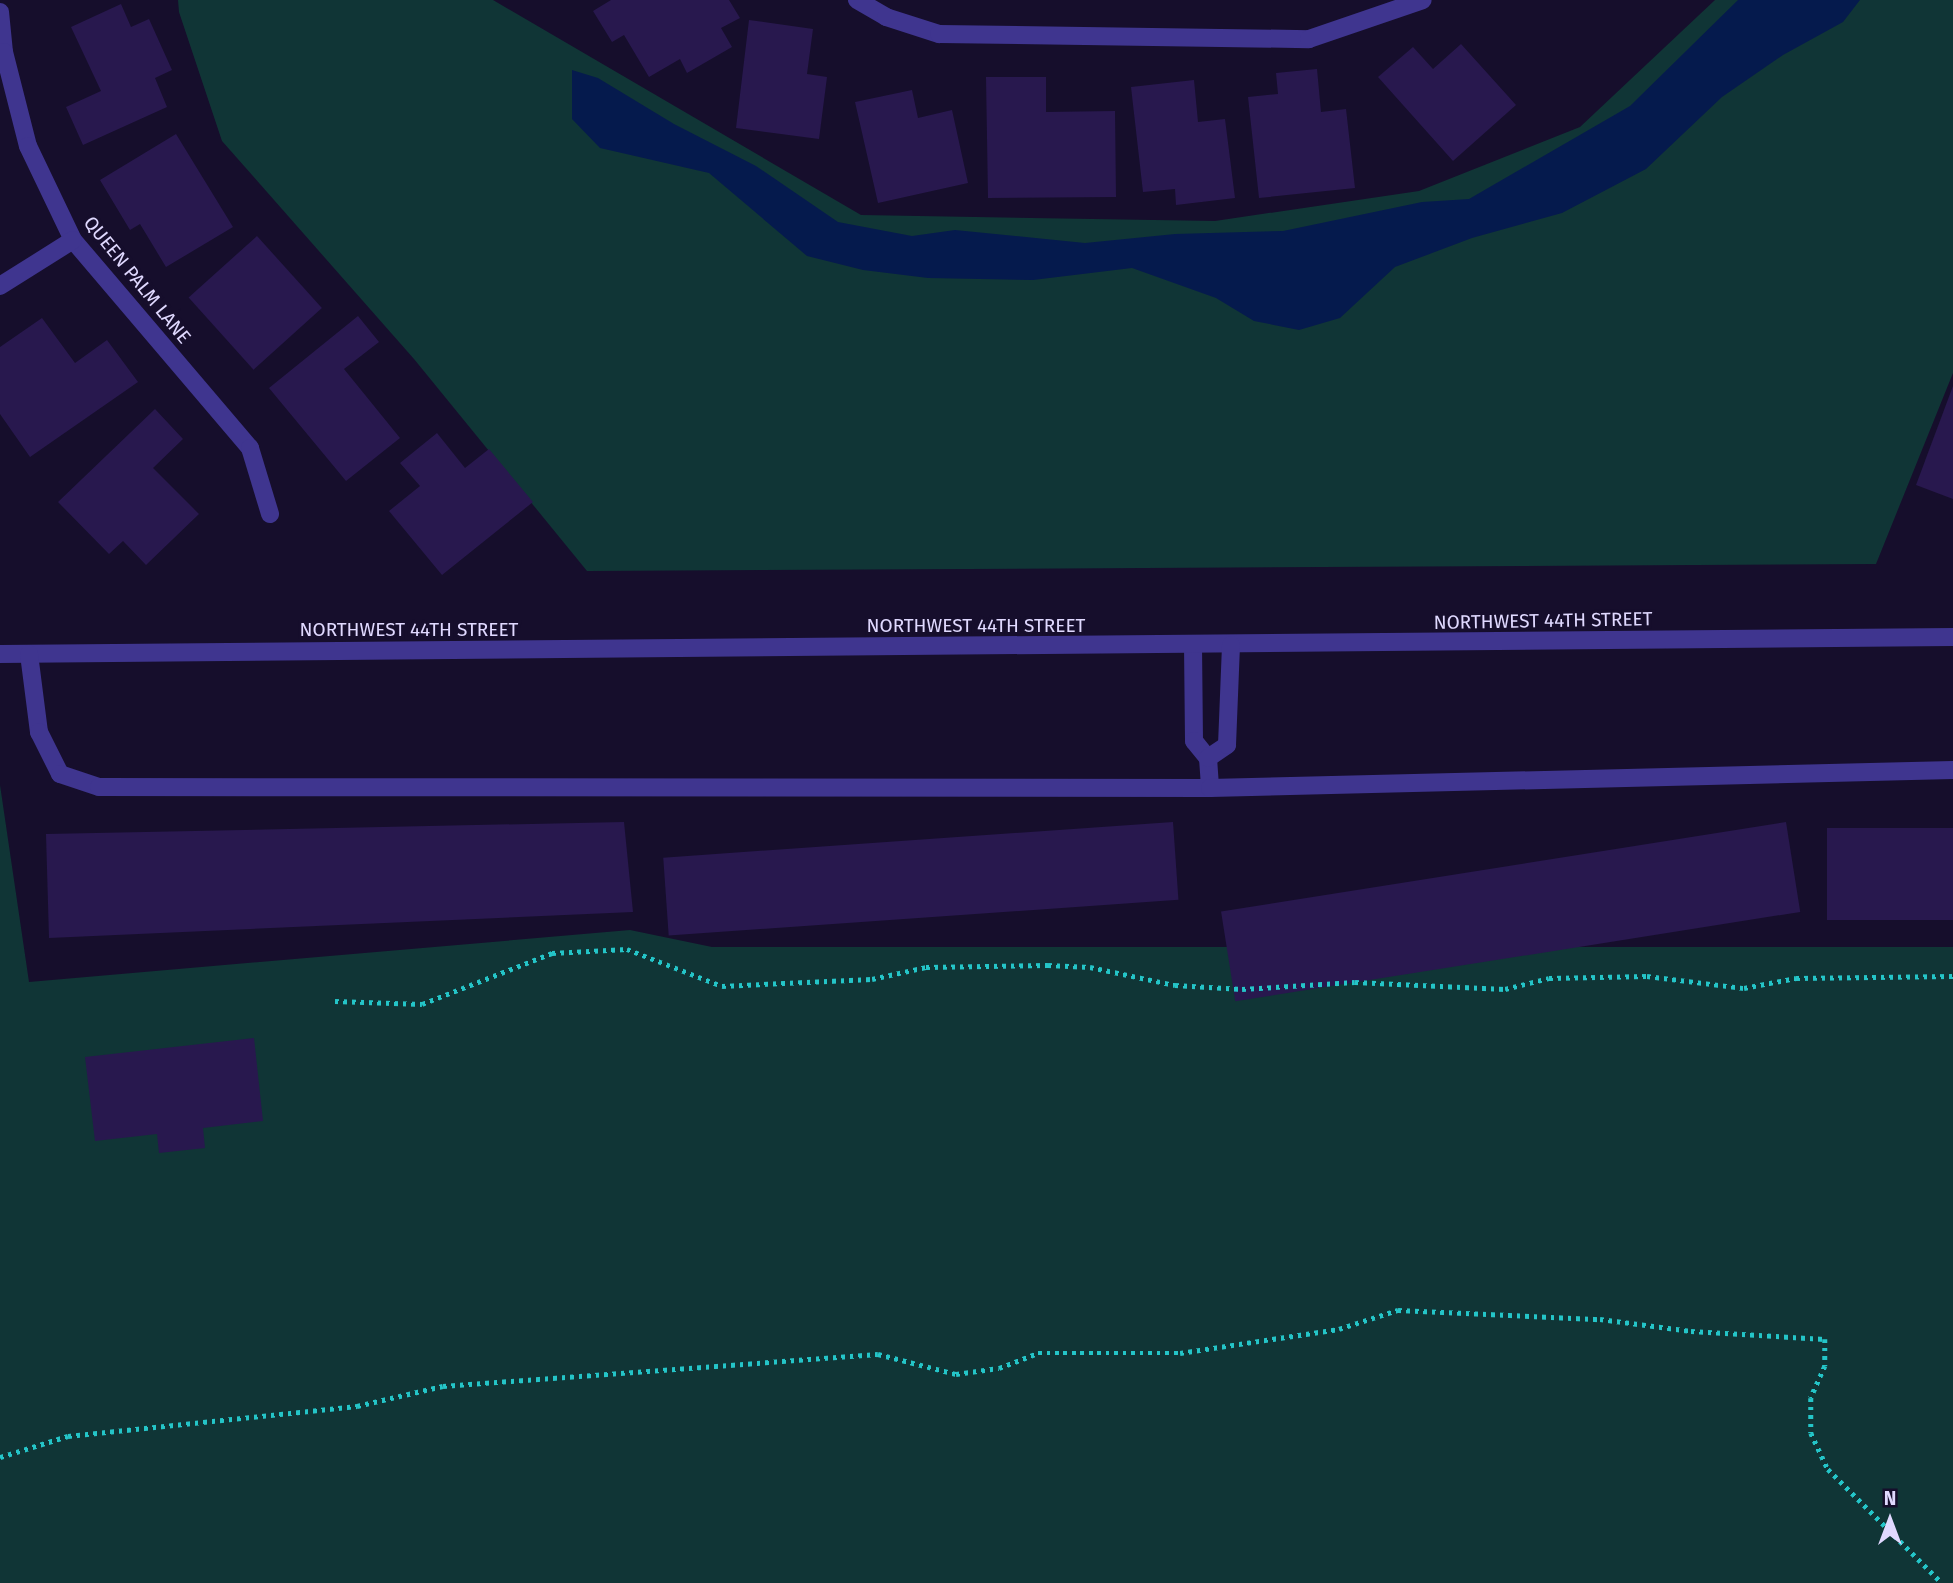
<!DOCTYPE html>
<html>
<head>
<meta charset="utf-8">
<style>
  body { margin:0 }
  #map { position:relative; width:1953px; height:1583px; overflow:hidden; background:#160e2c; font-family:"Fira Sans",sans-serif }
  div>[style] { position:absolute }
  .green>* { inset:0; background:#103536 }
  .water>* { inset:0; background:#051a4d }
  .building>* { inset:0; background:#28184e; transform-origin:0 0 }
  .path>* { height:4.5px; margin-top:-2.25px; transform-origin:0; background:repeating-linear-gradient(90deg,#24c5c8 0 3.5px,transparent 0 8.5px) }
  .minor>* { height:18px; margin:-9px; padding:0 9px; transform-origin:9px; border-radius:9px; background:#3f358f }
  span { translate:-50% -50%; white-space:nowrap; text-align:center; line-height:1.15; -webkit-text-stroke:6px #160e2c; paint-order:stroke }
  .street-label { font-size:19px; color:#e0d9ff }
  .north { position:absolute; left:1855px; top:1485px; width:70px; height:70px; -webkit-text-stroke:5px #160e2c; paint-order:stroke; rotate:0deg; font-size:19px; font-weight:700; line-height:28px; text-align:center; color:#e0d9ff }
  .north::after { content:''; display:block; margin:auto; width:24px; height:32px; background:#e0d9ff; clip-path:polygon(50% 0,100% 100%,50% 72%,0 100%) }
</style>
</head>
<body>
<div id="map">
  <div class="green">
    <div style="clip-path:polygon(178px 0,493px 0,861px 215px,1215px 221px,1419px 191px,1580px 127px,1715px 0,1953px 0,1953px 373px,1876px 564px,587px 571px,414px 359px,222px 141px,179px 12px)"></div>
    <div style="clip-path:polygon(0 785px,29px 982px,630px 930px,712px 947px,1953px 947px,1953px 1583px,0 1583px)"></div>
  </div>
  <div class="water">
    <div style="clip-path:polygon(1738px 0,1860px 0,1843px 22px,1783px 55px,1722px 97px,1646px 169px,1562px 213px,1472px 238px,1395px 267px,1340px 318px,1299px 330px,1254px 321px,1216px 298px,1132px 268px,1033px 280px,928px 278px,863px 270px,807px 256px,709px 173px,600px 148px,572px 119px,572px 70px,598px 78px,674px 124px,756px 166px,838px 222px,912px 236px,955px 230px,1085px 243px,1175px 234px,1283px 231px,1422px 202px,1469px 199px,1630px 106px)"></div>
  </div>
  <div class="building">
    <div style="clip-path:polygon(611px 0,729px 0,740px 18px,721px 28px,732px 47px,687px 73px,680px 59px,649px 77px,624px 35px,612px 42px,593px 11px)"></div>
    <div style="clip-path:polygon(121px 4px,131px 27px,149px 19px,172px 70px,155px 78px,167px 107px,83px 145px,66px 107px,101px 91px,71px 27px)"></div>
    <div style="clip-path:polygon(749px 20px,813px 29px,807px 74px,827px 77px,819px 139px,736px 128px)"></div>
    <div style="clip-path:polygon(1461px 44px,1516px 105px,1453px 161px,1378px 77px,1413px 47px,1433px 69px)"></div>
    <div style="clip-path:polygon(1317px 69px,1321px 112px,1346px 109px,1355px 188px,1259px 198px,1248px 97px,1278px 94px,1276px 73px)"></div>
    <div style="clip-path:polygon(986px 77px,1046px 77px,1046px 112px,1115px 111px,1116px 197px,988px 198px)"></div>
    <div style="clip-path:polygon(1194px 80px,1198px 122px,1225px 119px,1235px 198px,1176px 205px,1175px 189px,1143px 192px,1131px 87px)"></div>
    <div style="clip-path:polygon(912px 90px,918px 118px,952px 110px,968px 183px,878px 203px,855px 102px)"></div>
    <div style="clip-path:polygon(176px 134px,233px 227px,166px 267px,140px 224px,130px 230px,100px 180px)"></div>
    <div style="left:257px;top:236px;width:97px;height:92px;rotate:48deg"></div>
    <div style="clip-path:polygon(358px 316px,379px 342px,344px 369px,400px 438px,346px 481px,269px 388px)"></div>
    <div style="clip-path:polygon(42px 318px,75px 363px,107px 340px,138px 382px,30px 457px,0 414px,0 347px)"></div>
    <div style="clip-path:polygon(1953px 386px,1953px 499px,1916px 485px)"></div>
    <div style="clip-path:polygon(155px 409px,183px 439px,153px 468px,199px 514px,146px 565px,123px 541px,109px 554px,58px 502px)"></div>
    <div style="clip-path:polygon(437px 433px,465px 468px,489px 449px,533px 502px,442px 575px,389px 511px,420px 486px,400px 463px)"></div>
    <div style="clip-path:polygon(624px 822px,633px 912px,49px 938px,46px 834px)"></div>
    <div style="left:1173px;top:822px;width:78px;height:511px;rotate:86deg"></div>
    <div style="left:1786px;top:822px;width:91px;height:572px;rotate:81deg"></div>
    <div style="left:1953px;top:828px;width:92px;height:126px;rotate:90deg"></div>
    <div style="clip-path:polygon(254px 1038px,263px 1121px,203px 1128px,205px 1148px,159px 1153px,157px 1134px,95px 1141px,85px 1057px)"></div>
  </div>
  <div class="path">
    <div style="left:335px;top:1001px;width:87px;rotate:2deg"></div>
    <div style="left:422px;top:1004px;width:140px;rotate:-21.4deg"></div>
    <div style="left:552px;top:953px;width:75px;rotate:-3.1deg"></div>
    <div style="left:627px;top:949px;width:102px;rotate:21.3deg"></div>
    <div style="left:722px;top:986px;width:150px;rotate:-2.7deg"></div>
    <div style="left:872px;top:979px;width:55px;rotate:-12.5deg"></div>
    <div style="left:926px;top:967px;width:122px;rotate:-0.9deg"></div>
    <div style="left:1048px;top:965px;width:42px;rotate:2.7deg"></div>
    <div style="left:1090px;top:967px;width:87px;rotate:12deg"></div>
    <div style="left:1175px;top:985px;width:67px;rotate:3.4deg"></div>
    <div style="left:1242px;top:989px;width:113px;rotate:-3.5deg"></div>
    <div style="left:1355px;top:982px;width:150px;rotate:2.7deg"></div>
    <div style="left:1505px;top:989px;width:45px;rotate:-14deg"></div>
    <div style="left:1549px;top:978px;width:98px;rotate:-1.2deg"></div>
    <div style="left:1647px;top:976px;width:98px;rotate:7.1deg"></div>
    <div style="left:1744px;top:988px;width:53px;rotate:-10.9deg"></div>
    <div style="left:1796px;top:978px;width:157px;rotate:-0.7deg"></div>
    <div style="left:0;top:1457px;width:71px;rotate:-17.2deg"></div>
    <div style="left:68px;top:1436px;width:291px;rotate:-5.9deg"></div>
    <div style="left:357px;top:1406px;width:88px;rotate:-13.1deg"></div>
    <div style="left:443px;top:1386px;width:436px;rotate:-4.2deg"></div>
    <div style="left:878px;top:1354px;width:81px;rotate:14.4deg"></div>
    <div style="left:956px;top:1374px;width:43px;rotate:-7.9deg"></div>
    <div style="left:999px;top:1368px;width:42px;rotate:-21deg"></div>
    <div style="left:1038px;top:1353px;width:142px"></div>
    <div style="left:1180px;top:1353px;width:161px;rotate:-8.6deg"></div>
    <div style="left:1339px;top:1329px;width:62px;rotate:-17.9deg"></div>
    <div style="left:1398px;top:1310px;width:202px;rotate:2.6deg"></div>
    <div style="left:1600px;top:1319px;width:92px;rotate:7.5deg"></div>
    <div style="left:1691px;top:1331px;width:134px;rotate:3.4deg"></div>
    <div style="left:1825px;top:1339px;width:27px;rotate:90deg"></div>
    <div style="left:1825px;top:1366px;width:35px;rotate:114deg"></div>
    <div style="left:1811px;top:1398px;width:35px;rotate:90deg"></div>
    <div style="left:1811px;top:1433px;width:40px;rotate:65deg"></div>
    <div style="left:1828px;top:1469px;width:161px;rotate:45deg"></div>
  </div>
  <div class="minor">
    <div style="left:857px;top:0;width:34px;rotate:30deg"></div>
    <div style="left:886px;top:17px;width:56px;rotate:17.8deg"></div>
    <div style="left:939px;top:34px;width:370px;rotate:0.8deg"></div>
    <div style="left:1309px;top:39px;width:120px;rotate:-18.9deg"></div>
    <div style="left:0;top:12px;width:40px;rotate:84.3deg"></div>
    <div style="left:4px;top:52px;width:97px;rotate:75.7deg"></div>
    <div style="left:28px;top:146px;width:104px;rotate:64.4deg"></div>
    <div style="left:73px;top:240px;width:273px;rotate:49.6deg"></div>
    <div style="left:250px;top:448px;width:69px;rotate:73.1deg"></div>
    <div style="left:0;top:286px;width:86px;rotate:-32.2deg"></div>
    <div style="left:1193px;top:645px;width:96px;rotate:89.4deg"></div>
    <div style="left:1194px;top:741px;width:22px;rotate:51deg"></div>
    <div style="left:1208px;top:758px;width:30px;rotate:86deg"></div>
    <div style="left:0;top:654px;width:1953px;rotate:-0.5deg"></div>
    <div style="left:29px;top:654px;width:79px;rotate:82.7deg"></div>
    <div style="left:39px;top:732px;width:47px;rotate:63.4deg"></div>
    <div style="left:60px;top:774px;width:41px;rotate:18.4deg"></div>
    <div style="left:99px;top:787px;width:1111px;rotate:0.05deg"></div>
    <div style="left:1210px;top:788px;width:743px;rotate:-1.39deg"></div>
    <div style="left:1208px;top:758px;width:23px;rotate:-34deg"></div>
    <div style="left:1227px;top:745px;width:100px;rotate:-87.7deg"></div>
  </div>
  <div class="street-label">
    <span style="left:137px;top:280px;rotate:51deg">QUEEN PALM LANE</span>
    <span style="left:1543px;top:621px;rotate:-1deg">NORTHWEST 44TH STREET</span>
    <span style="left:976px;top:626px">NORTHWEST 44TH STREET</span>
    <span style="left:409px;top:630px">NORTHWEST 44TH STREET</span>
  </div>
  <div class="north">N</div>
</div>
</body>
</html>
